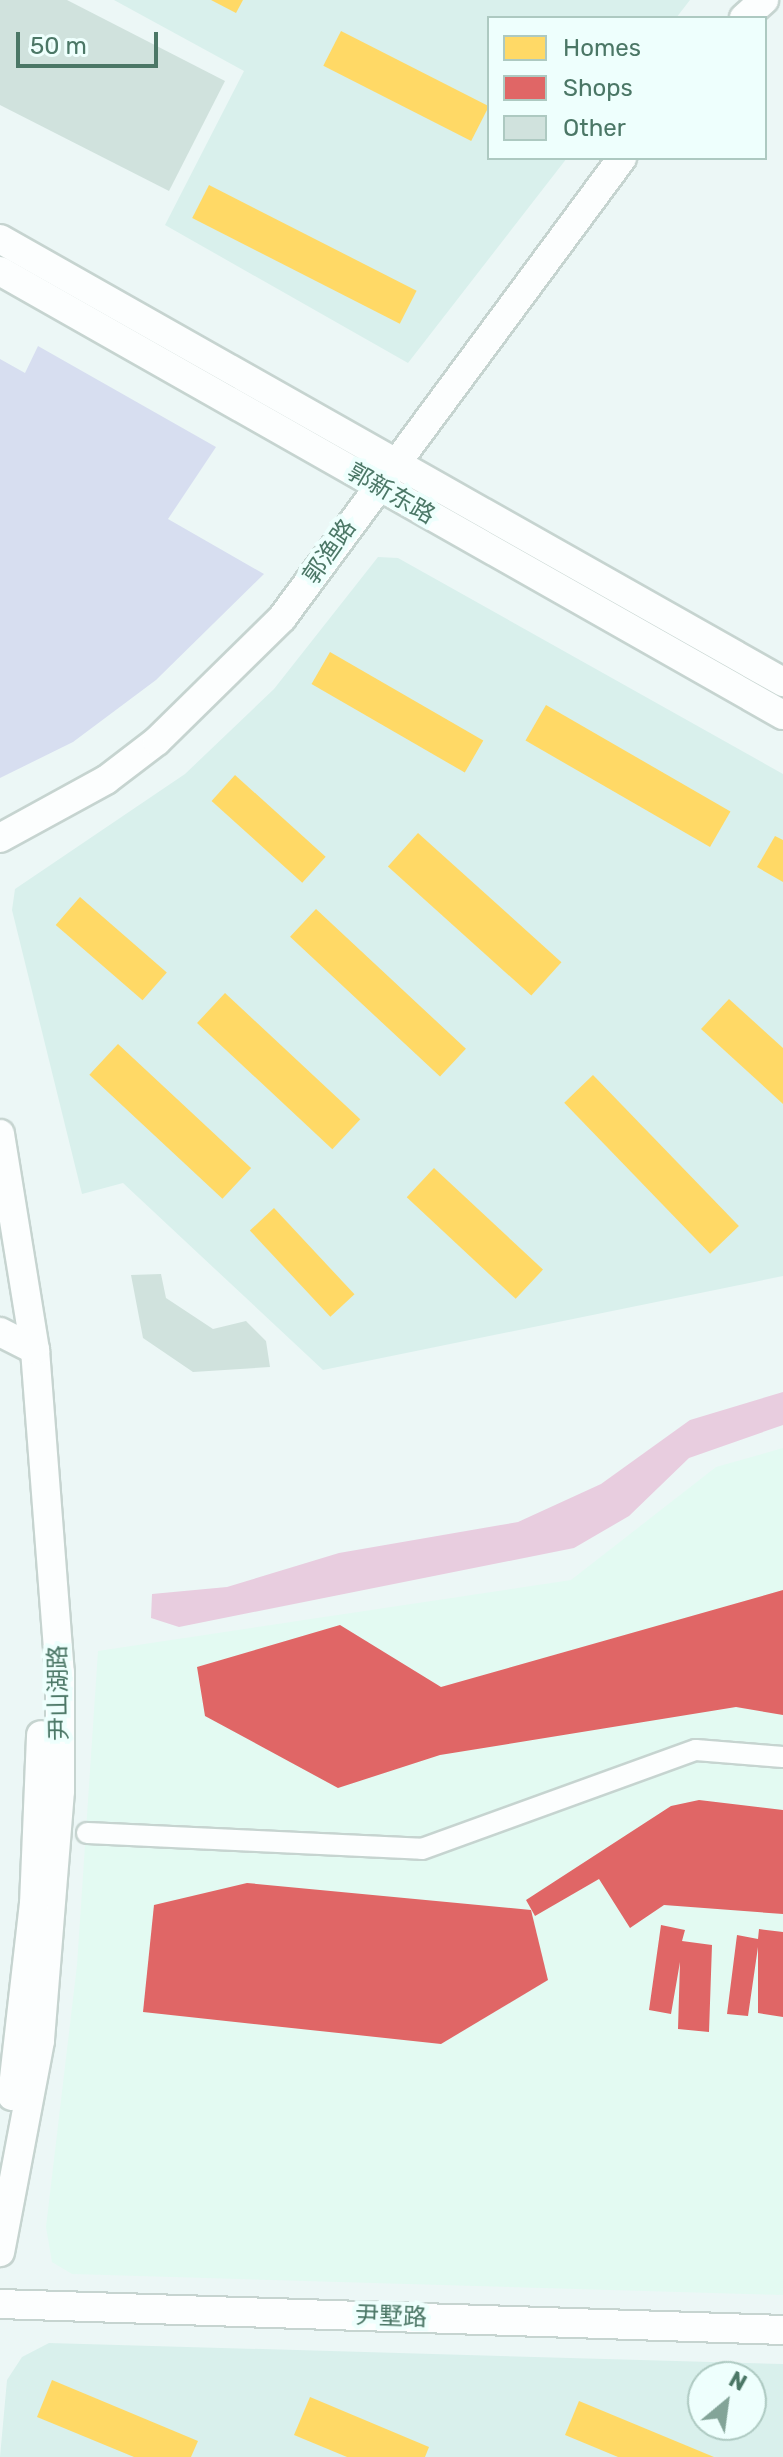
<!DOCTYPE html>
<html>
<head>
<meta charset="utf-8">
<style>
  body { margin:0 }
  #map { position:relative; width:783px; height:2457px; overflow:hidden; background:#ecf7f6; font-family:Rubik,"Noto Sans SC",sans-serif }
  div>[style] { position:absolute }
  .residential>* { inset:0; background:#d9f0ec }
  .commercial>* { inset:0; background:#e3faf2 }
  .green>* { inset:0; background:#d7def0 }
  .water>* { inset:0; background:#e8cddf }
  .homes>* { inset:0; background:#ffd966; transform-origin:0 0 }
  .shops>* { inset:0; background:#e06666 }
  .building>* { inset:0; background:#d0e2dd }
  .roads { filter:drop-shadow(2px 0 #c6d4d0) drop-shadow(-2px 0 #c6d4d0) drop-shadow(0 2px #c6d4d0) drop-shadow(0 -2px #c6d4d0) }
  .street>* { height:20px; margin:-10px; padding:0 10px; transform-origin:10px; border-radius:10px; background:#fcfefe }
  .secondary>* { height:28px; margin:-14px; padding:0 14px; transform-origin:14px; border-radius:14px; background:#fcfefe }
  span { translate:-50% -50%; white-space:nowrap; text-align:center; line-height:1.15; -webkit-text-stroke:8px #eefffd; paint-order:stroke }
  .street-label { font-size:24px; color:#4b7766 }
  .legend { position:absolute; left:487px; top:16px; width:280px; height:144px; box-sizing:border-box; background:#eefffd; border:2px solid #adc9c1; margin:0; padding:10px 14px; list-style:none; font-size:24px; color:#4b7766 }
  .legend li { display:flex; align-items:center; gap:16px; height:40px }
  .legend b { width:40px; border:2px solid #adc9c1 }
  .north { position:absolute; left:687px; top:2361px; width:80px; height:80px; box-sizing:border-box; background:#eefffd; border:2px solid #adc9c1; border-radius:50%; rotate:29deg; font-size:22px; font-weight:700; line-height:32px; text-align:center; color:#4b7766 }
  .north::after { content:''; display:block; margin:auto; width:28px; height:36px; background:#83a498; clip-path:polygon(50% 0,100% 100%,50% 72%,0 100%) }
  .scale { position:absolute; left:16px; top:32px; width:142px; height:36px; box-sizing:border-box; border:4px solid #4b7766; border-top:0; padding-left:10px; font-size:24px; line-height:28px; white-space:nowrap; color:#4b7766; -webkit-text-stroke:6px #eefffd; paint-order:stroke }
</style>
</head>
<body>
<div id="map">
  <div class="residential">
    <div style="clip-path:polygon(114px 0,690px 0,676px 18px,489px 18px,489px 158px,567px 158px,408px 363px,165px 225px,244px 71px)"></div>
    <div style="clip-path:polygon(378px 557px,398px 558px,783px 774px,783px 1276px,323px 1370px,123px 1183px,82px 1194px,12px 910px,15px 889px,185px 774px,274px 689px)"></div>
    <div style="clip-path:polygon(evenodd,49px 2343px,783px 2364px,783px 2457px,0 2457px,7px 2380px,22px 2357px,49px 2343px,703px 2377px,751px 2377px,751px 2425px,703px 2425px,703px 2377px)"></div>
  </div>
  <div class="commercial">
    <div style="clip-path:polygon(783px 1448px,783px 2295px,72px 2274px,52px 2262px,46px 2227px,77px 1965px,98px 1651px,571px 1580px,716px 1467px)"></div>
  </div>
  <div class="green">
    <div style="clip-path:polygon(38px 346px,216px 447px,168px 519px,264px 574px,156px 680px,73px 742px,0 778px,0 359px,25px 373px)"></div>
  </div>
  <div class="water">
    <div style="clip-path:polygon(783px 1392px,783px 1425px,689px 1458px,629px 1516px,574px 1548px,179px 1627px,151px 1618px,152px 1594px,227px 1587px,339px 1553px,518px 1522px,601px 1484px,690px 1420px)"></div>
  </div>
  <div class="homes">
    <div style="clip-path:polygon(211px 0,243px 0,236px 13px)"></div>
    <div style="left:341px;top:31px;width:166px;height:39px;rotate:27deg"></div>
    <div style="left:209px;top:185px;width:233px;height:37px;rotate:27deg"></div>
    <div style="left:330px;top:652px;width:177px;height:37px;rotate:30deg"></div>
    <div style="left:546px;top:705px;width:213px;height:41px;rotate:30deg"></div>
    <div style="left:235px;top:775px;width:122px;height:35px;rotate:42deg"></div>
    <div style="left:418px;top:833px;width:193px;height:45px;rotate:42deg"></div>
    <div style="clip-path:polygon(775px 836px,783px 840px,783px 882px,757px 867px)"></div>
    <div style="left:80px;top:897px;width:115px;height:37px;rotate:41deg"></div>
    <div style="left:316px;top:909px;width:205px;height:38px;rotate:43deg"></div>
    <div style="left:225px;top:993px;width:185px;height:41px;rotate:43deg"></div>
    <div style="clip-path:polygon(729px 999px,783px 1048px,783px 1104px,701px 1029px)"></div>
    <div style="left:118px;top:1044px;width:182px;height:42px;rotate:43deg"></div>
    <div style="left:593px;top:1075px;width:210px;height:40px;rotate:46deg"></div>
    <div style="left:434px;top:1168px;width:149px;height:40px;rotate:43deg"></div>
    <div style="left:274px;top:1208px;width:118px;height:33px;rotate:47deg"></div>
    <div style="clip-path:polygon(52px 2380px,198px 2441px,191px 2457px,134px 2457px,37px 2417px)"></div>
    <div style="clip-path:polygon(310px 2397px,429px 2447px,425px 2457px,347px 2457px,294px 2435px)"></div>
    <div style="clip-path:polygon(579px 2401px,714px 2457px,618px 2457px,565px 2435px)"></div>
  </div>
  <div class="shops">
    <div style="clip-path:polygon(783px 1590px,783px 1715px,736px 1707px,440px 1755px,338px 1788px,205px 1716px,197px 1667px,340px 1625px,441px 1687px)"></div>
    <div style="clip-path:polygon(699px 1800px,783px 1810px,783px 1914px,664px 1905px,630px 1928px,599px 1879px,535px 1916px,526px 1900px,671px 1806px)"></div>
    <div style="clip-path:polygon(247px 1883px,531px 1910px,548px 1980px,441px 2044px,143px 2012px,154px 1905px)"></div>
    <div style="clip-path:polygon(661px 1925px,685px 1930px,682px 1941px,712px 1945px,709px 2032px,678px 2029px,680px 1962px,671px 2014px,649px 2010px)"></div>
    <div style="clip-path:polygon(759px 1929px,783px 1932px,783px 2017px,758px 2013px,758px 1947px,748px 2016px,727px 2014px,737px 1935px,758px 1939px)"></div>
  </div>
  <div class="building">
    <div style="clip-path:polygon(0 0,67px 0,225px 81px,169px 191px,0 105px)"></div>
    <div style="clip-path:polygon(161px 1274px,166px 1298px,213px 1329px,246px 1321px,266px 1341px,270px 1367px,193px 1372px,143px 1338px,131px 1275px)"></div>
  </div>
  <div class="roads">
    <div class="street">
      <div style="left:87px;top:1833px;width:335px;rotate:2.7deg"></div>
      <div style="left:422px;top:1849px;width:291px;rotate:-19.9deg"></div>
      <div style="left:696px;top:1750px;width:87px;rotate:4.6deg"></div>
    </div>
    <div class="secondary">
      <div style="left:744px;top:18px;width:27px;rotate:-42deg"></div>
      <div style="left:0;top:239px;width:900px;rotate:29.5deg"></div>
      <div style="left:0;top:271px;width:900px;rotate:29.56deg"></div>
      <div style="left:0;top:838px;width:121px;rotate:-28.7deg"></div>
      <div style="left:106px;top:780px;width:64px;rotate:-37.4deg"></div>
      <div style="left:157px;top:741px;width:175px;rotate:-44.5deg"></div>
      <div style="left:282px;top:618px;width:572px;rotate:-53.53deg"></div>
      <div style="left:0;top:1134px;width:219px;rotate:80.8deg"></div>
      <div style="left:35px;top:1350px;width:324px;rotate:85.6deg"></div>
      <div style="left:60px;top:1673px;width:118px;rotate:90deg"></div>
      <div style="left:60px;top:1791px;width:251px;rotate:94.6deg"></div>
      <div style="left:40px;top:2041px;width:215px;rotate:100.7deg"></div>
      <div style="left:0;top:1332px;width:39px;rotate:27deg"></div>
      <div style="left:12px;top:2096px;width:193px;rotate:-83.5deg"></div>
      <div style="left:34px;top:1904px;width:169px;rotate:-87.6deg"></div>
      <div style="left:0;top:2304px;width:783px;rotate:1.9deg"></div>
    </div>
  </div>
  <div class="street-label">
    <span style="left:391px;top:494px;rotate:30deg">郭新东路</span>
    <span style="left:330px;top:552px;rotate:-55deg">郭渔路</span>
    <span style="left:59px;top:1693px;rotate:-91deg">尹山湖路</span>
    <span style="left:391px;top:2317px;rotate:2deg">尹墅路</span>
  </div>
  <ul class="legend">
  <li><b style="height:22px;background:#ffd966"></b>Homes</li>
  <li><b style="height:22px;background:#e06666"></b>Shops</li>
  <li><b style="height:22px;background:#d0e2dd"></b>Other</li>
  </ul>
  <div class="north">N</div>
  <div class="scale">50 m</div>
</div>
</body>
</html>
